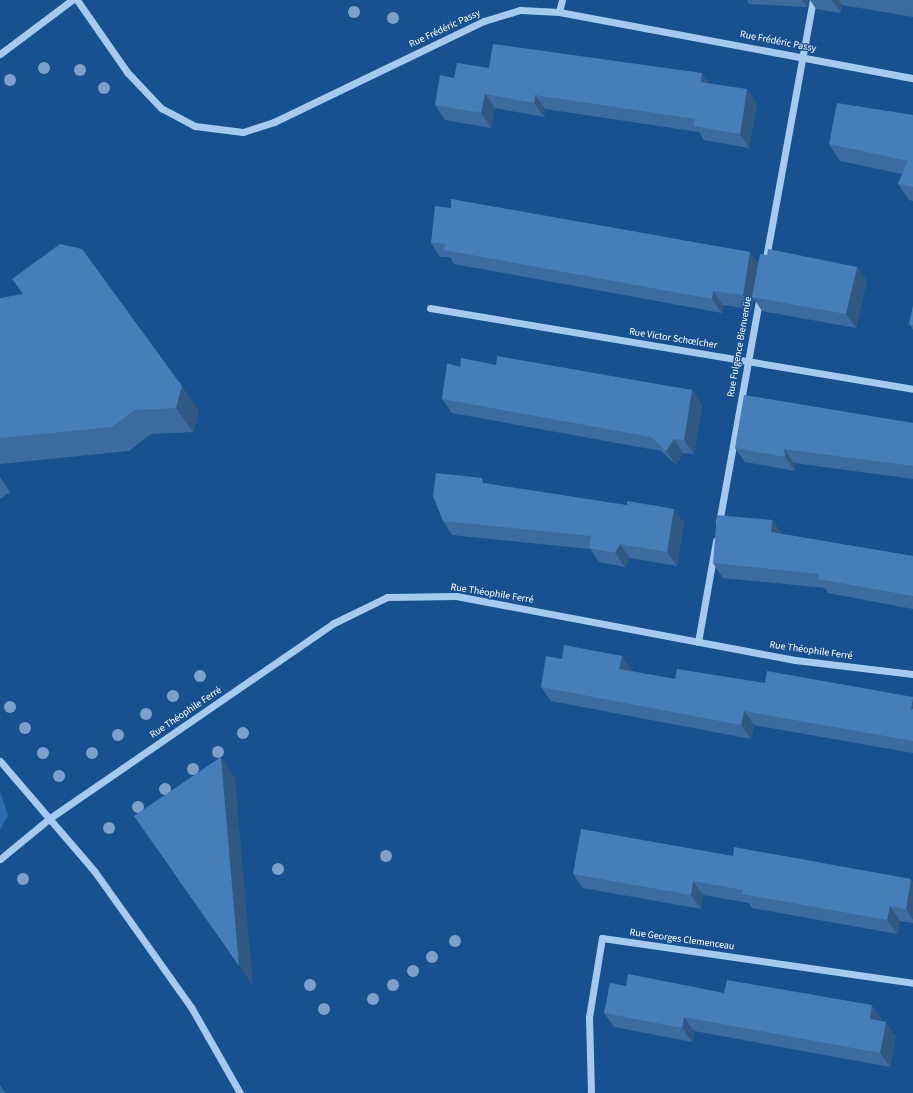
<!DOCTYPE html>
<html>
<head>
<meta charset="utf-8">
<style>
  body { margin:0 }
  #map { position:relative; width:913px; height:1093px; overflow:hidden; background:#185190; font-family:"Source Sans 3",sans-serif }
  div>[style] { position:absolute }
  .green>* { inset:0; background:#2b6cae }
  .minor>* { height:7px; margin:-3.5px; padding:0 3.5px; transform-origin:3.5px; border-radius:3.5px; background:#a6caef }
  .trees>* { width:12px; height:12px; margin:-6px; border-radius:50%; background:#7ba1cb }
  .wall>* { inset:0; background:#3b6c9f }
  .shaded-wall>* { inset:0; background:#305882 }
  .building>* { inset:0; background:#457eb9 }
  span { translate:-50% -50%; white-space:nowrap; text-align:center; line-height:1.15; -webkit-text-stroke:3px #185190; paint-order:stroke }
  .street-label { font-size:10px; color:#fff }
</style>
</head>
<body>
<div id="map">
  <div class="green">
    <div style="clip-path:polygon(0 791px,8px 815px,0 830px)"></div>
  </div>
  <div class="minor">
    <div style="left:77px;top:0;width:88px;rotate:55.2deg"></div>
    <div style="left:127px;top:72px;width:50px;rotate:46.6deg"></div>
    <div style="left:161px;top:108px;width:38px;rotate:28deg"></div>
    <div style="left:195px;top:126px;width:48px;rotate:7.1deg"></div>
    <div style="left:243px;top:132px;width:33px;rotate:-18deg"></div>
    <div style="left:274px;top:122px;width:233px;rotate:-25.7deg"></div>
    <div style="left:484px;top:21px;width:38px;rotate:-17deg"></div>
    <div style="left:520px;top:10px;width:39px;rotate:3deg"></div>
    <div style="left:559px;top:12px;width:360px;rotate:10.6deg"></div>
    <div style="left:559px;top:12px;width:12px;rotate:-76deg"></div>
    <div style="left:0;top:54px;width:90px;rotate:-36.9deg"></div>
    <div style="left:766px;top:258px;width:262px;rotate:-79.7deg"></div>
    <div style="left:430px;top:308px;width:490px;rotate:9.5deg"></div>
    <div style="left:719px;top:523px;width:232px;rotate:-79.8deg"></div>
    <div style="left:698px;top:642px;width:103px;rotate:-79.9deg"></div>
    <div style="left:0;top:761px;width:146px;rotate:49.4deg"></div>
    <div style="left:95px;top:872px;width:166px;rotate:54.6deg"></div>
    <div style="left:191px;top:1007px;width:99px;rotate:60.3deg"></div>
    <div style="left:0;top:859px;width:65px;rotate:-39.4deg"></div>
    <div style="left:50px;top:818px;width:345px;rotate:-34.5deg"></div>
    <div style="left:334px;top:623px;width:59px;rotate:-26.1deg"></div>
    <div style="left:387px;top:597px;width:69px;rotate:-0.8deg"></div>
    <div style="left:456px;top:596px;width:345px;rotate:10.7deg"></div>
    <div style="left:795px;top:660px;width:119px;rotate:6.8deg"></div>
    <div style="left:591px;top:1093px;width:76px;rotate:-91.5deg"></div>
    <div style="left:589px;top:1017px;width:80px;rotate:-80.7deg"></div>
    <div style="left:602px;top:938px;width:314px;rotate:8.2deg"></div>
  </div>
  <div class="trees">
    <div style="left:354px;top:12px"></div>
    <div style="left:393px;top:18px"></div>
    <div style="left:44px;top:68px"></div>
    <div style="left:80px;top:70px"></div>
    <div style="left:10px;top:80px"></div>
    <div style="left:104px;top:88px"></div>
    <div style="left:200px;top:676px"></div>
    <div style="left:173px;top:696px"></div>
    <div style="left:10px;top:707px"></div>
    <div style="left:146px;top:714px"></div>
    <div style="left:25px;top:728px"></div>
    <div style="left:243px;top:733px"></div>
    <div style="left:118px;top:735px"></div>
    <div style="left:218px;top:752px"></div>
    <div style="left:43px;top:753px"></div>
    <div style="left:92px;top:753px"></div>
    <div style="left:193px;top:769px"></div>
    <div style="left:59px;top:776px"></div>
    <div style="left:165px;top:789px"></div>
    <div style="left:138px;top:807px"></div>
    <div style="left:109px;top:828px"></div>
    <div style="left:386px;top:856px"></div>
    <div style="left:278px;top:869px"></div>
    <div style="left:23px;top:879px"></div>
    <div style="left:455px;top:941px"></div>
    <div style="left:432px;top:957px"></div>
    <div style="left:413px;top:971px"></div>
    <div style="left:310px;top:985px"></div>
    <div style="left:393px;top:985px"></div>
    <div style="left:373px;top:999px"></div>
    <div style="left:324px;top:1009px"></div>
  </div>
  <div class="wall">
    <div style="clip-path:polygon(747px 0,808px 0,807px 7px,749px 4px)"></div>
    <div style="clip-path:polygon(810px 0,913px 0,913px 17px,842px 5px,841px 13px,816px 9px)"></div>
    <div style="clip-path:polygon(489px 68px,709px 83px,757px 103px,749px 148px,704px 140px,699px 132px,545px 109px,544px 117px,495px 108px,491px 128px,445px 120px,435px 105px,454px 78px)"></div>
    <div style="clip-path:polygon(913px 115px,913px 201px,909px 200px,898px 184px,902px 174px,840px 161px,829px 144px)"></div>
    <div style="clip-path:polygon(431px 243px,758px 264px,767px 255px,857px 267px,867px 281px,856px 328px,762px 311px,754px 299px,752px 309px,723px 305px,722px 313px,454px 264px,450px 257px,440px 257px)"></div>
    <div style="clip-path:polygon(0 298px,199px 410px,193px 432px,151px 434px,129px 451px,0 464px)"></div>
    <div style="clip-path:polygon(913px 306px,913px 330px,909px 324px)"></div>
    <div style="clip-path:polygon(496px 365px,692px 390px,702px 405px,694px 454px,683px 453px,676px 465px,661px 451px,452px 413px,442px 399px,460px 367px)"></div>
    <div style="clip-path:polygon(913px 423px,913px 479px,794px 463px,795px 471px,745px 462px,735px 448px)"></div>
    <div style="clip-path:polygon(0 477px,10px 492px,0 499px)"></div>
    <div style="clip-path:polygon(486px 483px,684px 523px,677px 566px,630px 558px,625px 567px,599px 562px,590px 549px,452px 535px,443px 521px)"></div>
    <div style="clip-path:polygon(772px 520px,782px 534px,913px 556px,913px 609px,828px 593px,825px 588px,723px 578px,713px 563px)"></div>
    <div style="clip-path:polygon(622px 656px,632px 670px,631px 671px,675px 679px,765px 683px,913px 697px,913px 753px,754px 725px,751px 739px,551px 701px,541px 687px,562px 659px)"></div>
    <div style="clip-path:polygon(733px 856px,913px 882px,913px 923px,900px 921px,897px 934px,752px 908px,749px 903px,703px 895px,701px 909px,583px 888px,573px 874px)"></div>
    <div style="clip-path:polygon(626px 986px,724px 993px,882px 1019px,882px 1022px,896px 1036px,890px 1067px,694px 1031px,692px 1042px,614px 1027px,604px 1013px)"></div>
    <div style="clip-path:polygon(0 1085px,5px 1093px,0 1093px)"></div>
  </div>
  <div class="shaded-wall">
    <div style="clip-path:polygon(802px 0,808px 0,807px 7px)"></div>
    <div style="clip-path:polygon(832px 0,839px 0,842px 5px,841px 13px)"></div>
    <div style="clip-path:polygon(702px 73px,712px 87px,701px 82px)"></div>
    <div style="clip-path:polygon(747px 89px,757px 103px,749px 148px,740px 134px)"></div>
    <div style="clip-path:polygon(485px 94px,495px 108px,491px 128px,481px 113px)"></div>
    <div style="clip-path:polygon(535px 95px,545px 109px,544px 117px,534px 103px)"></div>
    <div style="clip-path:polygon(750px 252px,760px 266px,752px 297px,754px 299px,752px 309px,743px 295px)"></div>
    <div style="clip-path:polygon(857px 267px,867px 281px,856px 328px,846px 314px)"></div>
    <div style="clip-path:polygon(713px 291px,723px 305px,722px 313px,712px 299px)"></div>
    <div style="clip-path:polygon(182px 386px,199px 410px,193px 432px,176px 408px)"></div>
    <div style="clip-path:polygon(692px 390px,702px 405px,694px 454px,684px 440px)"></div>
    <div style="clip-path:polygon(674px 439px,683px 453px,676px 465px,666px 451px)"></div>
    <div style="clip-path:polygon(784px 449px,794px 463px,795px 471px,785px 457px)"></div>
    <div style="clip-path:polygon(674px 509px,684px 523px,677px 566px,667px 552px)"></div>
    <div style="clip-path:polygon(772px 520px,782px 534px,771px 532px)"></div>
    <div style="clip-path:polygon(620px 544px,630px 558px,625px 567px,615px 553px)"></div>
    <div style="clip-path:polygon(622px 656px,632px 670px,629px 684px,619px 669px)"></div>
    <div style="clip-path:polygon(913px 697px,913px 712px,911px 709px)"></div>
    <div style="clip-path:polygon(744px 711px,754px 725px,751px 739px,741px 725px)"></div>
    <div style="clip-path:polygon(221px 757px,235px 778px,253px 986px,239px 966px)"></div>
    <div style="clip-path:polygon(911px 879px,913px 882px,913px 920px,906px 909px)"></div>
    <div style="clip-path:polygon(693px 881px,703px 895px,701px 909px,691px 895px)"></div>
    <div style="clip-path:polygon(890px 906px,900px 921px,897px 934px,887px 920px)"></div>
    <div style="clip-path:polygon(872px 1005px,882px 1019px,880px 1034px,870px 1019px)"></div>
    <div style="clip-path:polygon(684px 1017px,694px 1031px,692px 1042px,682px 1028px)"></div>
    <div style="clip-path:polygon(886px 1022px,896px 1036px,890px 1067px,880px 1053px)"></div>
  </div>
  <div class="building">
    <div style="clip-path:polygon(493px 44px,702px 73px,701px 82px,747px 89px,740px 134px,694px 126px,695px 119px,535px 95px,534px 103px,485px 94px,481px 113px,435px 105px,440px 75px,454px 78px,457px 63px,489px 68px)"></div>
    <div style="clip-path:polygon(837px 103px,913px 115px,913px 187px,898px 184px,908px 161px,829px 144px)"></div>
    <div style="clip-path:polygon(451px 199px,750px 252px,743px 295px,713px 291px,712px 299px,444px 250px,445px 244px,431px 243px,435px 206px,451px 208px)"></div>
    <div style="clip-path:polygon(60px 244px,82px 249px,182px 386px,176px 408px,134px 410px,112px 427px,0 438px,0 298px,23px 294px,12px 279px)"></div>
    <div style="clip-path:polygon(768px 249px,857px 267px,846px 314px,752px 297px,760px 254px,767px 255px)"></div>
    <div style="clip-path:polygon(913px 306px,913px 325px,909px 324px)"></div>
    <div style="clip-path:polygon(497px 356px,692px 390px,684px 440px,674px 439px,666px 451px,651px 437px,442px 399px,447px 363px,460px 367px,461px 358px,496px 365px)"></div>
    <div style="clip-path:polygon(744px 395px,913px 423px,913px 466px,784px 449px,785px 457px,735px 448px)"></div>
    <div style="clip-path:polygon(436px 473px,482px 478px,483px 483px,627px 505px,627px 501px,674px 509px,667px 552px,620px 544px,615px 553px,589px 548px,591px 536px,443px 521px,433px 496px)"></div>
    <div style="clip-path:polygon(717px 515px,772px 520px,771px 532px,913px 556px,913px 596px,818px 579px,819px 574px,713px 563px)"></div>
    <div style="clip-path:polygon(564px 645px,622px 656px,619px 669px,675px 679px,677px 669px,765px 683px,767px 671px,913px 697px,911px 709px,913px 709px,913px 741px,744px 711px,741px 725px,541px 687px,546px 656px,562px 659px)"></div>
    <div style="clip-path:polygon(221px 757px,239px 966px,134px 816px)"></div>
    <div style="clip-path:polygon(581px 829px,733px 856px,734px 847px,911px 879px,906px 909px,890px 906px,887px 920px,742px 894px,743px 890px,693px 881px,691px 895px,573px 874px)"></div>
    <div style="clip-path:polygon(628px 974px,724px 993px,727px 980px,872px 1005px,870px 1019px,886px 1022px,880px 1053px,684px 1017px,682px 1028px,604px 1013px,610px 983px,626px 986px)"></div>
  </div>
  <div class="street-label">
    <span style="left:445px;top:29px;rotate:-25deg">Rue Frédéric Passy</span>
    <span style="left:778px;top:42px;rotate:11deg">Rue Frédéric Passy</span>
    <span style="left:673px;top:339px;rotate:9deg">Rue Victor Schœlcher</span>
    <span style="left:740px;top:347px;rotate:-80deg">Rue Fulgence Bienvenüe</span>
    <span style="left:492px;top:594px;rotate:9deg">Rue Théophile Ferré</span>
    <span style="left:811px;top:651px;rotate:8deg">Rue Théophile Ferré</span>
    <span style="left:186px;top:713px;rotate:-34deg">Rue Théophile Ferré</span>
    <span style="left:682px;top:940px;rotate:8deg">Rue Georges Clemenceau</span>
  </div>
</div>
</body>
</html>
